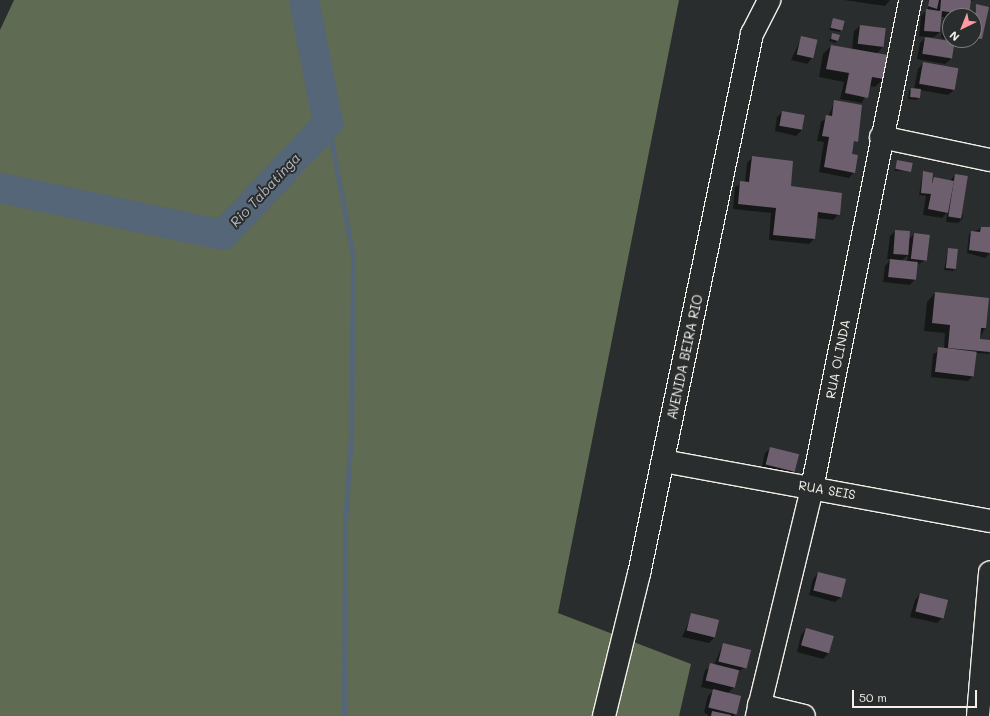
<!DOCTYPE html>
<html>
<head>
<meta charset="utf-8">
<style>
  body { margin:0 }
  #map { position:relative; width:990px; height:716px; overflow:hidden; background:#2a2d2e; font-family:Mali,sans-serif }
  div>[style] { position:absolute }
  .green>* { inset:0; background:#5f6b52 }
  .shadow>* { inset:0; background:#0007 }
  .stream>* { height:5px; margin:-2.5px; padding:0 2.5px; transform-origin:2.5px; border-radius:2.5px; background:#546677 }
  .river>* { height:30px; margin:-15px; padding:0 15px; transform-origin:15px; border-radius:15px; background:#546677 }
  .building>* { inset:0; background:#6d5f6d; transform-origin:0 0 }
  .roads { filter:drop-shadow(1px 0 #f4f1e8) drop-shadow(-1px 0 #f4f1e8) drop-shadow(0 1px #f4f1e8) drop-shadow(0 -1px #f4f1e8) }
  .minor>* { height:22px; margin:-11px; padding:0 11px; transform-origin:11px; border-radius:11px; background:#2a2d2e }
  span { translate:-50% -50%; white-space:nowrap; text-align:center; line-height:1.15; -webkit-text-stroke:4px #2a2d2e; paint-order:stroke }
  .street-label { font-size:13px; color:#f4f1e8 }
  .water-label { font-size:14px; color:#b4b9bb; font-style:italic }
  .north { position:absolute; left:942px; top:8px; width:40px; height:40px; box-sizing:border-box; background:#2a2d2e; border:1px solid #7b7b78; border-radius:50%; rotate:223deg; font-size:11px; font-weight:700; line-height:16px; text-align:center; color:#f4f1e8 }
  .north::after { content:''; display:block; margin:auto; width:14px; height:18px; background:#ff9aa2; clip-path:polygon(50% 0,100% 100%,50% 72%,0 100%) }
  .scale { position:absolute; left:852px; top:690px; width:125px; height:18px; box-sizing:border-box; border:2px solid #f4f1e8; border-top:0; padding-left:5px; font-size:12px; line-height:14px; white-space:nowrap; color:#f4f1e8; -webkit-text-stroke:3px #2a2d2e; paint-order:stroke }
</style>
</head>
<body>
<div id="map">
  <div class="green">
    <div style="clip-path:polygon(14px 0,679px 0,558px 613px,691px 664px,679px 716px,0 716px,0 30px)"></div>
  </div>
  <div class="shadow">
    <div style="clip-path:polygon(844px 0,890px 0,885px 6px)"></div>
    <div style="clip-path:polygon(928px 0,974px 0,969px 2px,966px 16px,950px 16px,950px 39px,941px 38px,944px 17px,941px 17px,940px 32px,934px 37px,927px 37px,951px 59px,945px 64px,917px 59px,920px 43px,926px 37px,919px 36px,921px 16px,928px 9px)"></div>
    <div style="clip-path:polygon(977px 5px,981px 38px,975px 44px,953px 40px,974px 40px,972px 16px)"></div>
    <div style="clip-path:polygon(834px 19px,844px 21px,840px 32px,829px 30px)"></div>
    <div style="clip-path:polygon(860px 26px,885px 29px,883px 47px,876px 54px,883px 79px,875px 87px,869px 86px,862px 103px,840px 99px,844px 82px,819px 77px,823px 54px,831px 46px,852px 49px,854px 31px)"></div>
    <div style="clip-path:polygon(832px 34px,838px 40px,835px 43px,829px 41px)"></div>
    <div style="clip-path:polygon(802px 37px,812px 58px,807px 64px,791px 60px)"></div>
    <div style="clip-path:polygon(923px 63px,954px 90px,948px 95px,920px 90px,917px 100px,908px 99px,909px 91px,914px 89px,918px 69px)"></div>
    <div style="clip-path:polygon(835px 101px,861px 106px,851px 154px,854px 172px,849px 178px,819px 172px,824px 142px,817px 141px,821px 122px,828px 117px)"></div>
    <div style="clip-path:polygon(782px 112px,802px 130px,796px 136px,775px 131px,777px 117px)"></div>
    <div style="clip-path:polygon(752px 157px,789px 187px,839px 214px,833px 220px,816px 218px,814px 239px,809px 244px,769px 240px,771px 213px,733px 209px,735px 187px,745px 182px,747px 163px)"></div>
    <div style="clip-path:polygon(897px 161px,911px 170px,894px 171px)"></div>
    <div style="clip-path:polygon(923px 172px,931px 181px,950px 181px,955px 175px,963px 218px,958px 223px,946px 222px,947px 213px,942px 218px,923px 215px,926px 196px,919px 195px)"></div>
    <div style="clip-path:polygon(981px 228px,990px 228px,990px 253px,985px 258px,967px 253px,969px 234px)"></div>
    <div style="clip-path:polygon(evenodd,895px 231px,908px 240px,914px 234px,926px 260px,917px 265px,915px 279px,910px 285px,883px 282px,885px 266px,891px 259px,887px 259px,890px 236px,895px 231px,908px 255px,907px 262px,901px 261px,908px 255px)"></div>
    <div style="clip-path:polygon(948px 249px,955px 269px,953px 271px,944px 270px)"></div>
    <div style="clip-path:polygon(935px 293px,985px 328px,978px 342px,990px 341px,989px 354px,976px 353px,974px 375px,968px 381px,931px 377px,933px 354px,944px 349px,945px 333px,924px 331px,927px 302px)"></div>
    <div style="clip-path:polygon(771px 448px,793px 471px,788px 477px,761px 470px,765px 453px)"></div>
    <div style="clip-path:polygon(818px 573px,845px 580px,841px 597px,835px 602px,809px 595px,813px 579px)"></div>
    <div style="clip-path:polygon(920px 594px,942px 618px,937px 623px,910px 617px,915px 600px)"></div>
    <div style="clip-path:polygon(692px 615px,718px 621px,714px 638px,709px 643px,682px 637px)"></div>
    <div style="clip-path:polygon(806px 629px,829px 653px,823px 659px,797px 652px,801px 635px)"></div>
    <div style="clip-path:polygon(723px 644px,746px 667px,737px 672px,733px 688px,727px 694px,740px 697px,734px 716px,709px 716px,704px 712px,708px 696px,714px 690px,701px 687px,705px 670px,714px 665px)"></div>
  </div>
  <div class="stream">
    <div style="left:328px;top:123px;width:135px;rotate:79.4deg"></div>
    <div style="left:353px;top:256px;width:180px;rotate:90.6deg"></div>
    <div style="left:351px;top:436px;width:86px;rotate:94deg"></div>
    <div style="left:345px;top:522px;width:194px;rotate:90.3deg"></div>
  </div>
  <div class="river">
    <div style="left:0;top:188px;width:228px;rotate:11.9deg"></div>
    <div style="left:223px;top:235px;width:154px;rotate:-46.8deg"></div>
    <div style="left:328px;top:123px;width:125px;rotate:-101deg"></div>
  </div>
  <div class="building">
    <div style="clip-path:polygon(929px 0,939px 0,937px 9px,928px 6px)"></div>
    <div style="clip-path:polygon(941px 0,971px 0,969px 15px,942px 11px,940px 32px,924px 31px,926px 9px,940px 11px)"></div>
    <div style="clip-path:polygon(976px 4px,989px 7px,982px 39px,974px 38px)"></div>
    <div style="clip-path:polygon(949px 13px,964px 15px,950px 16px,950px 33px,946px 33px)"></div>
    <div style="left:833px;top:18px;width:12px;height:10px;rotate:14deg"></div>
    <div style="left:860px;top:25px;width:26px;height:19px;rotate:7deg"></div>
    <div style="clip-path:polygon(832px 33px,840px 35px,838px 41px,831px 39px)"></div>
    <div style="left:801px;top:36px;width:17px;height:19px;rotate:13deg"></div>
    <div style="left:925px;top:37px;width:30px;height:17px;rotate:9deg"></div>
    <div style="clip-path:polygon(831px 45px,888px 55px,884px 79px,872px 77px,868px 98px,845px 93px,849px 73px,826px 69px)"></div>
    <div style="left:923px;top:62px;width:36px;height:22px;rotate:10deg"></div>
    <div style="left:911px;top:88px;width:10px;height:9px;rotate:6deg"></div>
    <div style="clip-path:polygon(834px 100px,862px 105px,858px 142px,854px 141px,852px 154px,858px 155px,855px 173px,824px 167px,829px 137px,822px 136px,826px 115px,832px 116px)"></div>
    <div style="left:782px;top:111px;width:23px;height:15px;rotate:10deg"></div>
    <div style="clip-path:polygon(752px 156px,793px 161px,791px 186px,842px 193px,840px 215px,818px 212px,815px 239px,773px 235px,776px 208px,738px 204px,740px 181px,749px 182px)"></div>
    <div style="left:897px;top:160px;width:16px;height:9px;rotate:11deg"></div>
    <div style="clip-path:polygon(923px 171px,933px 173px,932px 184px,934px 177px,954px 181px,948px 213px,928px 209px,931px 194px,921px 193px)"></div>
    <div style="left:955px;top:174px;width:13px;height:43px;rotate:9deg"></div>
    <div style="clip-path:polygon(981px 227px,990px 227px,990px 253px,969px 250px,971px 231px,980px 232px)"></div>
    <div style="left:895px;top:230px;width:15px;height:24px;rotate:4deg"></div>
    <div style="left:914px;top:233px;width:16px;height:26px;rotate:7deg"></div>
    <div style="left:948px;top:248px;width:10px;height:20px;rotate:6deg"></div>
    <div style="left:890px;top:259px;width:28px;height:18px;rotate:6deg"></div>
    <div style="clip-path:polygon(935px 292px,989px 298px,986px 328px,981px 328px,980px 339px,990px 340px,990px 352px,948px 348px,950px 325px,932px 323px)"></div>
    <div style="left:938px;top:347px;width:39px;height:25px;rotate:7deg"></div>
    <div style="left:770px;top:447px;width:30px;height:18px;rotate:14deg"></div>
    <div style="left:818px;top:572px;width:29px;height:19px;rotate:14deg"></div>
    <div style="left:920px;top:593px;width:29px;height:19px;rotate:14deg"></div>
    <div style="left:691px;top:613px;width:29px;height:18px;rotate:14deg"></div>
    <div style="left:806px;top:628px;width:29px;height:18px;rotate:16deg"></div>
    <div style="left:723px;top:643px;width:29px;height:19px;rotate:14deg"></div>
    <div style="left:710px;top:663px;width:30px;height:18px;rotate:14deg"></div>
    <div style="left:713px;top:689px;width:29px;height:19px;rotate:14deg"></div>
    <div style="clip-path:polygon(712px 711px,731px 715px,731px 716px,711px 716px)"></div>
  </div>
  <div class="roads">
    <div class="minor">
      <div style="left:881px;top:137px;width:111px;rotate:11.9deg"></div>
      <div style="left:663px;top:461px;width:332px;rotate:10.4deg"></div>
      <div style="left:759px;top:705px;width:46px;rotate:13.7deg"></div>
      <div style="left:604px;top:716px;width:146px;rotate:-76.2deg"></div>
      <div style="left:639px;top:574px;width:552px;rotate:-78.18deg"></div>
      <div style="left:752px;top:34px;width:38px;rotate:-63deg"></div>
      <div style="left:757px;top:716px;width:235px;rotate:-76.4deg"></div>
      <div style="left:812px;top:488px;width:498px;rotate:-78.6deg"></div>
      <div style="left:978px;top:716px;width:144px;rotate:-85.2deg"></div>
    </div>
  </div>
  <div class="street-label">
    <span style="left:685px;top:357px;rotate:-78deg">AVENIDA BEIRA RIO</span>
    <span style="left:838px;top:359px;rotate:-79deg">RUA OLINDA</span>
    <span style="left:827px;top:490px;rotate:10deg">RUA SEIS</span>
  </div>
  <div class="water-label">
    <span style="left:265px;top:190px;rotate:-47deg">Rio Tabatinga</span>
  </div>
  <div class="north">N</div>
  <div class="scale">50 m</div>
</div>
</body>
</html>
